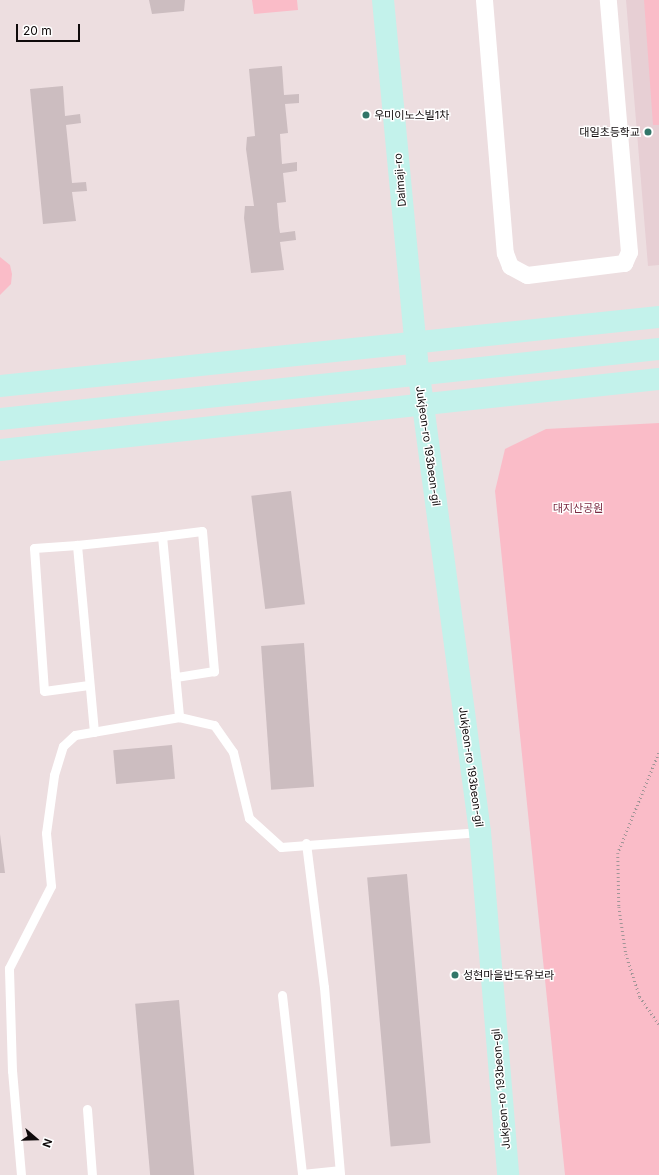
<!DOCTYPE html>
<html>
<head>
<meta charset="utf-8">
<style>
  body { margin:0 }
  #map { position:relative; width:659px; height:1175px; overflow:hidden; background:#eddee0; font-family:Inter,"Noto Sans KR",sans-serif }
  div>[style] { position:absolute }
  .built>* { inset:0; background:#e7cfd4 }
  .green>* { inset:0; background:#fabcc8 }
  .building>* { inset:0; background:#ccbdc0; transform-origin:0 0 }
  .path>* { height:2.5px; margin-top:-1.25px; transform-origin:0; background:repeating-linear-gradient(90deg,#a19597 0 1px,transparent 0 4px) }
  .lane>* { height:9px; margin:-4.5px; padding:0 4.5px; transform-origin:4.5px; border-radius:4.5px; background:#fff }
  .street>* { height:17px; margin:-8.5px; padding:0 8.5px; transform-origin:8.5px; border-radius:8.5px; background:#fff }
  .secondary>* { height:22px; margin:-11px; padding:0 11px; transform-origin:11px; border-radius:11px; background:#c3f2eb }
  .dots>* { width:11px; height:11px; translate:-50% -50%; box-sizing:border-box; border:2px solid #fff; border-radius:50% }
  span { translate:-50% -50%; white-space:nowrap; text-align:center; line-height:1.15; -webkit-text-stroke:3px #fff; paint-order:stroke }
  .poi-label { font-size:11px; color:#0f0a0b }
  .left { translate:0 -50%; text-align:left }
  .right { translate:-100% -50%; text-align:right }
  .street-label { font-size:11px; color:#0f0a0b }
  .park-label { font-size:11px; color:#7a2941 }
  .north { position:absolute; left:16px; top:1119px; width:40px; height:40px; -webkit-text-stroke:3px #fff; paint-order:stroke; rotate:110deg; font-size:11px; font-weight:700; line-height:16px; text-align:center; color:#0f0a0b }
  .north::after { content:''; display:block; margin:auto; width:14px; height:18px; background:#0f0a0b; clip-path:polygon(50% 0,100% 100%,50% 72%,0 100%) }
  .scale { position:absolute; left:16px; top:24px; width:64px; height:18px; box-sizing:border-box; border:2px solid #0f0a0b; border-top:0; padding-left:5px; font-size:12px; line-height:14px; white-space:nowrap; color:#0f0a0b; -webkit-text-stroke:3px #fff; paint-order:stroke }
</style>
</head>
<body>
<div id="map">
  <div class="built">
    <div style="clip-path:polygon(626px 0,659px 0,659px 265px,648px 266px)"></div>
  </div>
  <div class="green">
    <div style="clip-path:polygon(252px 0,297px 0,298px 10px,254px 14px)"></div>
    <div style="clip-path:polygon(644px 0,659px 0,659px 125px,653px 125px)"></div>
    <div style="clip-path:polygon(0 257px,10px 265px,12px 274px,11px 284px,0 295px)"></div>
    <div style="clip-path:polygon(659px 423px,659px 1175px,565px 1175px,495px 491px,505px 449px,546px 429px)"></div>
  </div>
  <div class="building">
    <div style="clip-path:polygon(149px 0,185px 0,184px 11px,152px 14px)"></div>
    <div style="clip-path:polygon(282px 66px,284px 95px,299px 94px,299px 103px,285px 104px,288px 133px,280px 134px,282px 164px,297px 162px,297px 171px,283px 173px,286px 202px,277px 203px,279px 227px,280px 233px,295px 231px,296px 240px,280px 242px,284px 270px,251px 273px,244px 218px,245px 206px,254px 206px,246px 149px,247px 137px,255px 136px,249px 69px)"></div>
    <div style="clip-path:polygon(63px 86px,65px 116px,80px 114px,81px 123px,66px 125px,72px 183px,86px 182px,87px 191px,72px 192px,76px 221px,43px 224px,30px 89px)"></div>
    <div style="left:291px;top:491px;width:114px;height:40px;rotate:83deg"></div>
    <div style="left:304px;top:643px;width:144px;height:43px;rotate:86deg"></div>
    <div style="left:172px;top:745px;width:34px;height:59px;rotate:85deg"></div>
    <div style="clip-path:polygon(0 834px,5px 873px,0 873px)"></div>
    <div style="left:407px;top:874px;width:270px;height:40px;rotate:85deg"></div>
    <div style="left:179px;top:1000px;width:176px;height:44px;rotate:85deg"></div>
  </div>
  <div class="path">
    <div style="left:659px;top:753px;width:108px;rotate:112.3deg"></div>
    <div style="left:618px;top:853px;width:54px;rotate:88.9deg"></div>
    <div style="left:619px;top:907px;width:48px;rotate:81.5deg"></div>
    <div style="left:626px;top:954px;width:45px;rotate:72deg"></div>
    <div style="left:640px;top:997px;width:33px;rotate:55deg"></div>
  </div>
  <div class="lane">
    <div style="left:162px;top:536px;width:40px;rotate:-7.1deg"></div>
    <div style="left:202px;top:531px;width:141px;rotate:85.1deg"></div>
    <div style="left:214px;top:671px;width:39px;rotate:171deg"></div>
    <div style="left:77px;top:545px;width:43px;rotate:176deg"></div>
    <div style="left:34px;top:548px;width:143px;rotate:86deg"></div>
    <div style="left:44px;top:691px;width:45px;rotate:-7.6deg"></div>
    <div style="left:94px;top:732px;width:188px;rotate:-95.2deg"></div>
    <div style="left:77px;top:545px;width:85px;rotate:-6deg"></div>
    <div style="left:162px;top:536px;width:182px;rotate:84.6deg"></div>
    <div style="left:306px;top:843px;width:145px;rotate:82.9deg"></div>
    <div style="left:324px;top:987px;width:189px;rotate:85.1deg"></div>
    <div style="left:282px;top:995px;width:180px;rotate:83.6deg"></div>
    <div style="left:302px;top:1174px;width:37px;rotate:-6deg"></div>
    <div style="left:87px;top:1109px;width:66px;rotate:85.7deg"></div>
    <div style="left:21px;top:1175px;width:104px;rotate:-94.9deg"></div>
    <div style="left:12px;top:1071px;width:103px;rotate:-91.7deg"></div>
    <div style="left:9px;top:968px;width:92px;rotate:-62.9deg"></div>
    <div style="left:51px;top:886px;width:53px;rotate:-95.4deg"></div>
    <div style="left:46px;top:833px;width:59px;rotate:-82.1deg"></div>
    <div style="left:54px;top:775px;width:30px;rotate:-73deg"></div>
    <div style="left:63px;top:746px;width:16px;rotate:-43deg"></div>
    <div style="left:75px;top:735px;width:106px;rotate:-9.8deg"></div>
    <div style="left:179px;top:717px;width:36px;rotate:13deg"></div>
    <div style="left:214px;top:725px;width:33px;rotate:55deg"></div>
    <div style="left:233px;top:752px;width:68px;rotate:76.4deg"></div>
    <div style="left:249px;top:818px;width:43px;rotate:42.2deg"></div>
    <div style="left:281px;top:847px;width:200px;rotate:-4.3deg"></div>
  </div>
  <div class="street">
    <div style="left:484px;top:0;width:254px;rotate:85.3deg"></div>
    <div style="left:505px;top:253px;width:14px;rotate:69deg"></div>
    <div style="left:510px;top:266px;width:19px;rotate:28deg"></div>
    <div style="left:527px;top:275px;width:98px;rotate:-7.1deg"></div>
    <div style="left:624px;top:263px;width:12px;rotate:-66deg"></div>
    <div style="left:629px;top:252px;width:253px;rotate:-94.8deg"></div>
  </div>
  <div class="secondary">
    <div style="left:383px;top:0;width:362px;rotate:84.6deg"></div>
    <div style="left:417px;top:360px;width:476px;rotate:82.4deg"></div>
    <div style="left:480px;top:832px;width:344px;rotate:85.3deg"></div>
    <div style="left:0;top:386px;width:663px;rotate:-5.98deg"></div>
    <div style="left:0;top:419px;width:663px;rotate:-6.06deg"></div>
    <div style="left:0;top:450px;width:663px;rotate:-6.15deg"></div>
  </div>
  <div class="dots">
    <div style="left:366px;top:115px;background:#317669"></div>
    <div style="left:648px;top:132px;background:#317669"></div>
    <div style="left:455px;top:975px;background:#317669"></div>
  </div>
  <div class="poi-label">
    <span class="left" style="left:374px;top:115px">우미이노스빌1차</span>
    <span class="right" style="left:640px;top:132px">대일초등학교</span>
    <span class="left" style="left:463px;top:975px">성현마을반도유보라</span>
  </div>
  <div class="street-label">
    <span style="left:400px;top:180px;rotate:-95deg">Dalmaji-ro</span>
    <span style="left:428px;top:446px;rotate:82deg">Jukjeon-ro 193beon-gil</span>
    <span style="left:471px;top:767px;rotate:82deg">Jukjeon-ro 193beon-gil</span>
    <span style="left:501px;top:1089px;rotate:-95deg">Jukjeon-ro 193beon-gil</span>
  </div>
  <div class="park-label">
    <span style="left:578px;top:508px">대지산공원</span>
  </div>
  <div class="north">N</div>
  <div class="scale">20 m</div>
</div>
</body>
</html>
